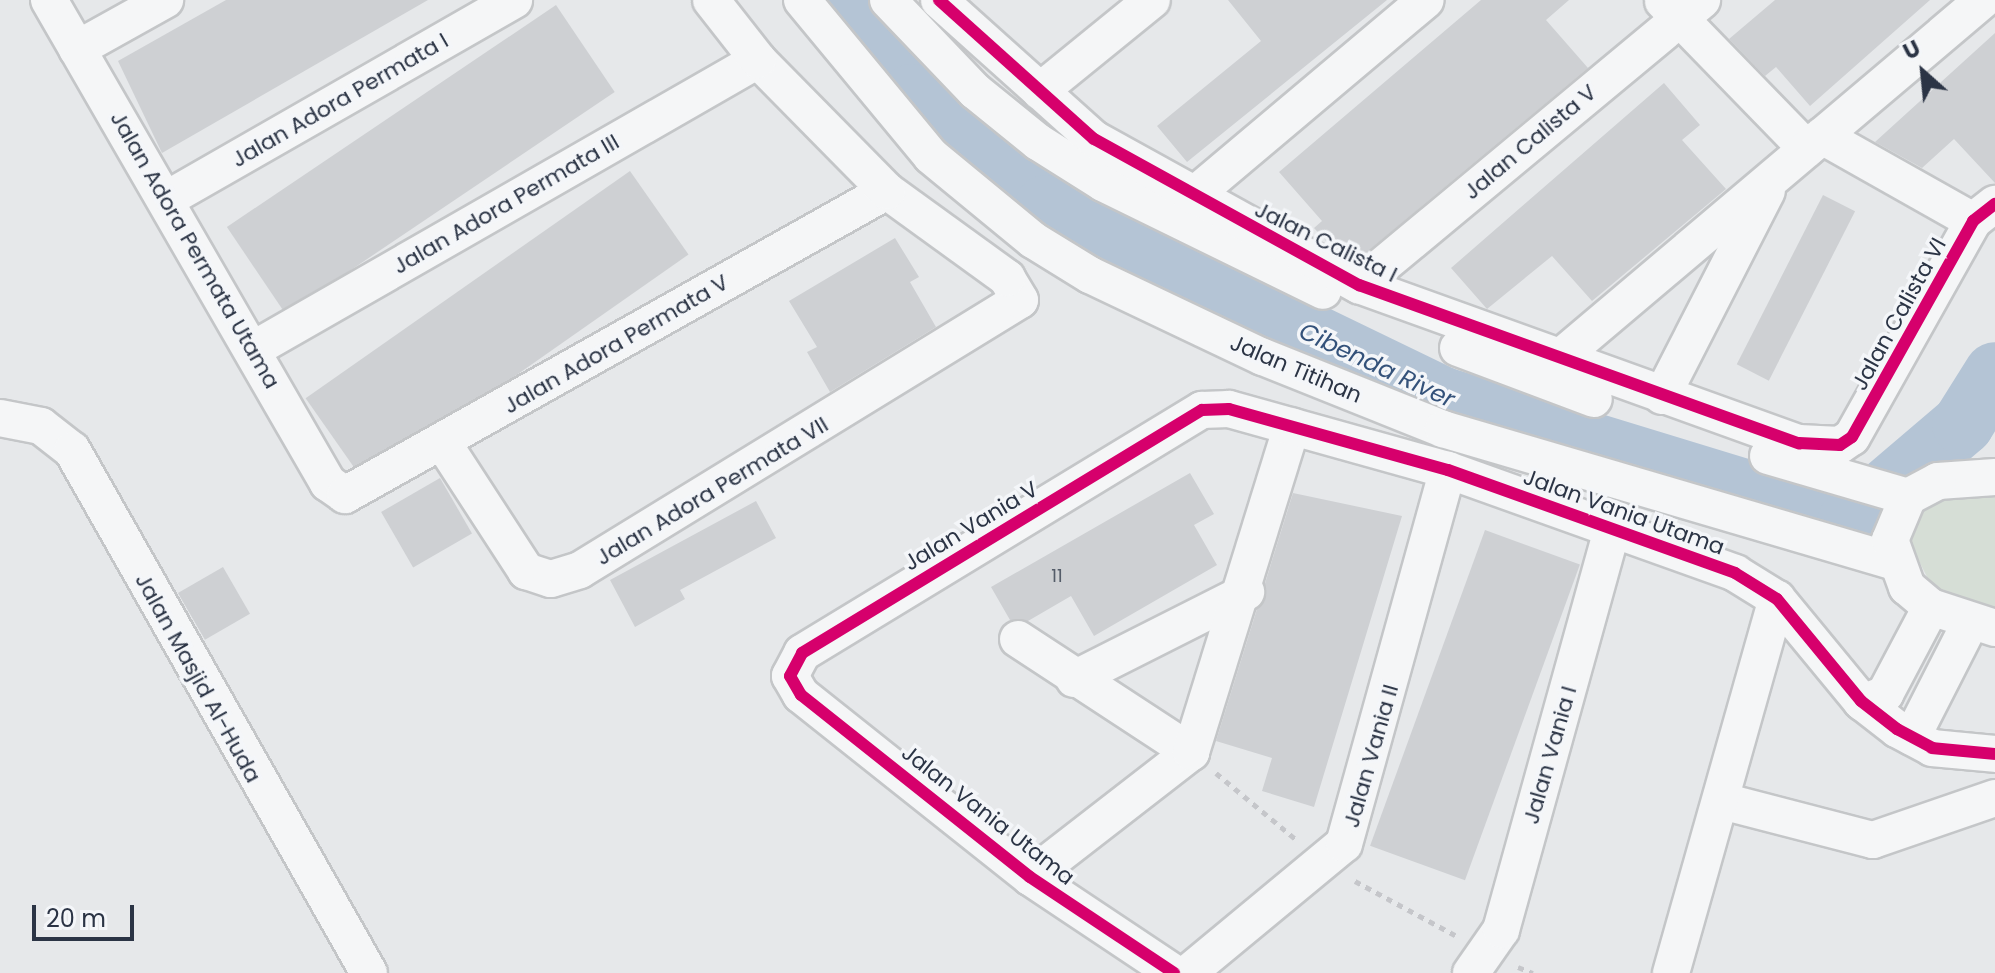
<!DOCTYPE html>
<html>
<head>
<meta charset="utf-8">
<style>
  body { margin:0 }
  #map { position:relative; width:1995px; height:973px; overflow:hidden; background:#e6e8ea; font-family:Poppins,sans-serif }
  div>[style] { position:absolute }
  .green>* { inset:0; background:#d6ded6 }
  .river>* { height:62px; margin:-31px; padding:0 31px; transform-origin:31px; border-radius:31px; background:#b4c4d5 }
  .building>* { inset:0; background:#ced0d3; transform-origin:0 0 }
  .path>* { height:5px; margin-top:-2.5px; transform-origin:0; background:repeating-linear-gradient(90deg,#c5c6ca 0 6px,transparent 0 12px) }
  .roads { filter:drop-shadow(2px 0 #c4c6c8) drop-shadow(-2px 0 #c4c6c8) drop-shadow(0 2px #c4c6c8) drop-shadow(0 -2px #c4c6c8) }
  .minor>* { height:36px; margin:-18px; padding:0 18px; transform-origin:18px; border-radius:18px; background:#f5f6f7 }
  .cycleway>* { height:12px; margin:-6px; padding:0 6px; transform-origin:6px; border-radius:6px; background:#d6006c }
  span { translate:-50% -50%; white-space:nowrap; text-align:center; line-height:1.15; -webkit-text-stroke:7px #f4f6f9; paint-order:stroke }
  .number-label { font-size:18px; color:#545c69 }
  .number-label span { -webkit-text-stroke-width:0 }
  .street-label { font-size:22px; color:#2b3445 }
  .water-label { font-size:24px; color:#34527a; font-style:italic }
  .north { position:absolute; left:1883px; top:32px; width:80px; height:80px; -webkit-text-stroke:6px #f4f6f9; paint-order:stroke; rotate:333deg; font-size:22px; font-weight:700; line-height:32px; text-align:center; color:#2b3445 }
  .north::after { content:''; display:block; margin:auto; width:28px; height:36px; background:#2b3445; clip-path:polygon(50% 0,100% 100%,50% 72%,0 100%) }
  .scale { position:absolute; left:32px; top:905px; width:102px; height:36px; box-sizing:border-box; border:4px solid #2b3445; border-top:0; padding-left:10px; font-size:24px; line-height:28px; white-space:nowrap; color:#2b3445; -webkit-text-stroke:6px #f4f6f9; paint-order:stroke }
</style>
</head>
<body>
<div id="map">
  <div class="green">
    <div style="clip-path:polygon(1995px 477px,1995px 623px,1948px 618px,1896px 516px)"></div>
  </div>
  <div class="river">
    <div style="left:840px;top:0;width:119px;rotate:53.2deg"></div>
    <div style="left:911px;top:95px;width:175px;rotate:39.4deg"></div>
    <div style="left:1046px;top:206px;width:441px;rotate:25.8deg"></div>
    <div style="left:1443px;top:398px;width:424px;rotate:17deg"></div>
    <div style="left:1848px;top:522px;width:151px;rotate:-40.4deg"></div>
    <div style="left:1963px;top:424px;width:60px;rotate:-57.9deg"></div>
  </div>
  <div class="building">
    <div style="clip-path:polygon(226px 0,428px 0,162px 153px,118px 61px)"></div>
    <div style="clip-path:polygon(1228px 0,1387px 0,1187px 162px,1157px 126px,1261px 41px)"></div>
    <div style="clip-path:polygon(1481px 0,1569px 0,1546px 20px,1588px 68px,1357px 260px,1329px 244px,1314px 228px,1322px 221px,1279px 172px)"></div>
    <div style="clip-path:polygon(1775px 0,1930px 0,1810px 106px,1776px 67px,1765px 76px,1729px 39px)"></div>
    <div style="left:556px;top:5px;width:105px;height:397px;rotate:56deg"></div>
    <div style="clip-path:polygon(1995px 33px,1995px 183px,1954px 139px,1922px 168px,1875px 142px)"></div>
    <div style="clip-path:polygon(1664px 83px,1700px 125px,1682px 140px,1726px 189px,1592px 301px,1552px 256px,1487px 309px,1451px 268px)"></div>
    <div style="left:630px;top:171px;width:102px;height:396px;rotate:55deg"></div>
    <div style="left:1823px;top:195px;width:36px;height:190px;rotate:27deg"></div>
    <div style="clip-path:polygon(895px 238px,919px 277px,910px 282px,936px 327px,830px 392px,807px 352px,817px 347px,789px 301px)"></div>
    <div style="clip-path:polygon(1190px 473px,1214px 514px,1194px 525px,1217px 565px,1094px 636px,1071px 596px,1028px 621px,1010px 620px,991px 587px)"></div>
    <div style="left:440px;top:478px;width:64px;height:68px;rotate:60deg"></div>
    <div style="clip-path:polygon(1293px 493px,1402px 516px,1314px 807px,1262px 791px,1272px 758px,1216px 741px)"></div>
    <div style="clip-path:polygon(756px 501px,776px 538px,680px 590px,685px 599px,635px 627px,610px 580px)"></div>
    <div style="left:1485px;top:530px;width:101px;height:336px;rotate:20deg"></div>
    <div style="left:223px;top:567px;width:54px;height:52px;rotate:60deg"></div>
  </div>
  <div class="path">
    <div style="left:1216px;top:773px;width:107px;rotate:39.7deg"></div>
    <div style="left:1355px;top:881px;width:114px;rotate:28.4deg"></div>
    <div style="left:1518px;top:967px;width:16px;rotate:22deg"></div>
  </div>
  <div class="roads">
    <div class="minor">
      <div style="left:49px;top:0;width:558px;rotate:59.99deg"></div>
      <div style="left:328px;top:483px;width:21px;rotate:35deg"></div>
      <div style="left:345px;top:495px;width:621px;rotate:-29.29deg"></div>
      <div style="left:802px;top:0;width:202px;rotate:50.4deg"></div>
      <div style="left:931px;top:156px;width:132px;rotate:39.5deg"></div>
      <div style="left:1033px;top:240px;width:67px;rotate:31.6deg"></div>
      <div style="left:1090px;top:275px;width:191px;rotate:25.4deg"></div>
      <div style="left:1263px;top:357px;width:194px;rotate:21.8deg"></div>
      <div style="left:1443px;top:429px;width:470px;rotate:16.4deg"></div>
      <div style="left:888px;top:0;width:126px;rotate:46.3deg"></div>
      <div style="left:975px;top:91px;width:81px;rotate:39deg"></div>
      <div style="left:1038px;top:142px;width:77px;rotate:32.2deg"></div>
      <div style="left:1103px;top:183px;width:245px;rotate:26.1deg"></div>
      <div style="left:939px;top:0;width:208px;rotate:41.9deg"></div>
      <div style="left:1094px;top:139px;width:303px;rotate:28.9deg"></div>
      <div style="left:1359px;top:285px;width:468px;rotate:19.8deg"></div>
      <div style="left:1799px;top:443px;width:41px;rotate:2.8deg"></div>
      <div style="left:1840px;top:445px;width:14px;rotate:-34deg"></div>
      <div style="left:1852px;top:437px;width:248px;rotate:-60.7deg"></div>
      <div style="left:1973px;top:221px;width:28px;rotate:-38deg"></div>
      <div style="left:1663px;top:1px;width:206px;rotate:45.8deg"></div>
      <div style="left:77px;top:49px;width:101px;rotate:-29.1deg"></div>
      <div style="left:1040px;top:91px;width:144px;rotate:-39.1deg"></div>
      <div style="left:1822px;top:136px;width:173px;rotate:29.4deg"></div>
      <div style="left:1193px;top:196px;width:304px;rotate:-40.1deg"></div>
      <div style="left:167px;top:199px;width:400px;rotate:-29.8deg"></div>
      <div style="left:1359px;top:285px;width:446px;rotate:-39.7deg"></div>
      <div style="left:1458px;top:348px;width:145px;rotate:20.6deg"></div>
      <div style="left:254px;top:349px;width:581px;rotate:-29.83deg"></div>
      <div style="left:1556px;top:361px;width:559px;rotate:-40.21deg"></div>
      <div style="left:1662px;top:396px;width:230px;rotate:-62.9deg"></div>
      <div style="left:0;top:418px;width:42px;rotate:11deg"></div>
      <div style="left:41px;top:426px;width:39px;rotate:38deg"></div>
      <div style="left:72px;top:450px;width:601px;rotate:60.41deg"></div>
      <div style="left:443px;top:443px;width:153px;rotate:57deg"></div>
      <div style="left:526px;top:571px;width:26px;rotate:18deg"></div>
      <div style="left:551px;top:579px;width:30px;rotate:-17deg"></div>
      <div style="left:580px;top:570px;width:516px;rotate:-31.53deg"></div>
      <div style="left:1020px;top:300px;width:26px;rotate:-121deg"></div>
      <div style="left:1007px;top:278px;width:148px;rotate:-144.1deg"></div>
      <div style="left:887px;top:191px;width:184px;rotate:-134.6deg"></div>
      <div style="left:758px;top:60px;width:76px;rotate:-128.1deg"></div>
      <div style="left:1768px;top:456px;width:146px;rotate:16.3deg"></div>
      <div style="left:1995px;top:477px;width:57px;rotate:176deg"></div>
      <div style="left:1938px;top:481px;width:34px;rotate:152deg"></div>
      <div style="left:1908px;top:497px;width:47px;rotate:112.7deg"></div>
      <div style="left:1890px;top:540px;width:50px;rotate:70.1deg"></div>
      <div style="left:1907px;top:587px;width:31px;rotate:40deg"></div>
      <div style="left:1931px;top:607px;width:67px;rotate:18.2deg"></div>
      <div style="left:1018px;top:639px;width:207px;rotate:33.2deg"></div>
      <div style="left:1074px;top:679px;width:193px;rotate:-26.8deg"></div>
      <div style="left:1863px;top:703px;width:24px;rotate:-22deg"></div>
      <div style="left:1885px;top:694px;width:98px;rotate:-62.1deg"></div>
      <div style="left:1912px;top:737px;width:126px;rotate:-63deg"></div>
      <div style="left:1722px;top:801px;width:156px;rotate:14.5deg"></div>
      <div style="left:1873px;top:840px;width:129px;rotate:-19deg"></div>
      <div style="left:1030px;top:877px;width:204px;rotate:-37.8deg"></div>
      <div style="left:1191px;top:752px;width:341px;rotate:-72.8deg"></div>
      <div style="left:1174px;top:973px;width:173px;rotate:-146.3deg"></div>
      <div style="left:1030px;top:877px;width:293px;rotate:-141.5deg"></div>
      <div style="left:801px;top:695px;width:22px;rotate:-120deg"></div>
      <div style="left:790px;top:676px;width:26px;rotate:-62deg"></div>
      <div style="left:802px;top:653px;width:468px;rotate:-31.3deg"></div>
      <div style="left:1202px;top:410px;width:27px;rotate:-2deg"></div>
      <div style="left:1229px;top:409px;width:227px;rotate:15.6deg"></div>
      <div style="left:1448px;top:470px;width:305px;rotate:19.7deg"></div>
      <div style="left:1735px;top:573px;width:49px;rotate:31.8deg"></div>
      <div style="left:1777px;top:599px;width:132px;rotate:50.5deg"></div>
      <div style="left:1861px;top:701px;width:46px;rotate:37.9deg"></div>
      <div style="left:1897px;top:729px;width:40px;rotate:28deg"></div>
      <div style="left:1932px;top:748px;width:63px;rotate:5.4deg"></div>
      <div style="left:1188px;top:973px;width:202px;rotate:-39.6deg"></div>
      <div style="left:1344px;top:844px;width:388px;rotate:-74.5deg"></div>
      <div style="left:1471px;top:973px;width:52px;rotate:-55.1deg"></div>
      <div style="left:1501px;top:930px;width:416px;rotate:-74.5deg"></div>
      <div style="left:1671px;top:973px;width:389px;rotate:-74.2deg"></div>
    </div>
  </div>
  <div class="cycleway">
    <div style="left:939px;top:0;width:208px;rotate:41.9deg"></div>
    <div style="left:1094px;top:139px;width:303px;rotate:28.9deg"></div>
    <div style="left:1359px;top:285px;width:468px;rotate:19.8deg"></div>
    <div style="left:1799px;top:443px;width:41px;rotate:2.8deg"></div>
    <div style="left:1840px;top:445px;width:14px;rotate:-34deg"></div>
    <div style="left:1852px;top:437px;width:248px;rotate:-60.7deg"></div>
    <div style="left:1973px;top:221px;width:28px;rotate:-38deg"></div>
    <div style="left:1174px;top:973px;width:173px;rotate:-146.3deg"></div>
    <div style="left:1030px;top:877px;width:293px;rotate:-141.5deg"></div>
    <div style="left:801px;top:695px;width:22px;rotate:-120deg"></div>
    <div style="left:790px;top:676px;width:26px;rotate:-62deg"></div>
    <div style="left:802px;top:653px;width:468px;rotate:-31.3deg"></div>
    <div style="left:1202px;top:410px;width:27px;rotate:-2deg"></div>
    <div style="left:1229px;top:409px;width:227px;rotate:15.6deg"></div>
    <div style="left:1448px;top:470px;width:305px;rotate:19.7deg"></div>
    <div style="left:1735px;top:573px;width:49px;rotate:31.8deg"></div>
    <div style="left:1777px;top:599px;width:132px;rotate:50.5deg"></div>
    <div style="left:1861px;top:701px;width:46px;rotate:37.9deg"></div>
    <div style="left:1897px;top:729px;width:40px;rotate:28deg"></div>
    <div style="left:1932px;top:748px;width:63px;rotate:5.4deg"></div>
  </div>
  <div class="number-label">
    <span style="left:1057px;top:576px">11</span>
  </div>
  <div class="street-label">
    <span style="left:340px;top:100px;rotate:-30deg">Jalan Adora Permata I</span>
    <span style="left:1530px;top:142px;rotate:-40deg">Jalan Calista V</span>
    <span style="left:506px;top:204px;rotate:-30deg">Jalan Adora Permata III</span>
    <span style="left:1326px;top:242px;rotate:26deg">Jalan Calista I</span>
    <span style="left:195px;top:250px;rotate:60deg">Jalan Adora Permata Utama</span>
    <span style="left:1899px;top:314px;rotate:-61deg">Jalan Calista VI</span>
    <span style="left:616px;top:344px;rotate:-30deg">Jalan Adora Permata V</span>
    <span style="left:1296px;top:369px;rotate:23deg">Jalan Titihan</span>
    <span style="left:712px;top:491px;rotate:-31deg">Jalan Adora Permata VII</span>
    <span style="left:1624px;top:512px;rotate:20deg">Jalan Vania Utama</span>
    <span style="left:971px;top:526px;rotate:-31deg">Jalan Vania V</span>
    <span style="left:198px;top:678px;rotate:61deg">Jalan Masjid Al-Huda</span>
    <span style="left:1550px;top:755px;rotate:-74deg">Jalan Vania I</span>
    <span style="left:1371px;top:756px;rotate:-74deg">Jalan Vania II</span>
    <span style="left:988px;top:815px;rotate:38deg">Jalan Vania Utama</span>
  </div>
  <div class="water-label">
    <span style="left:1377px;top:365px;rotate:25deg">Cibenda River</span>
  </div>
  <div class="north">U</div>
  <div class="scale">20 m</div>
</div>
</body>
</html>
